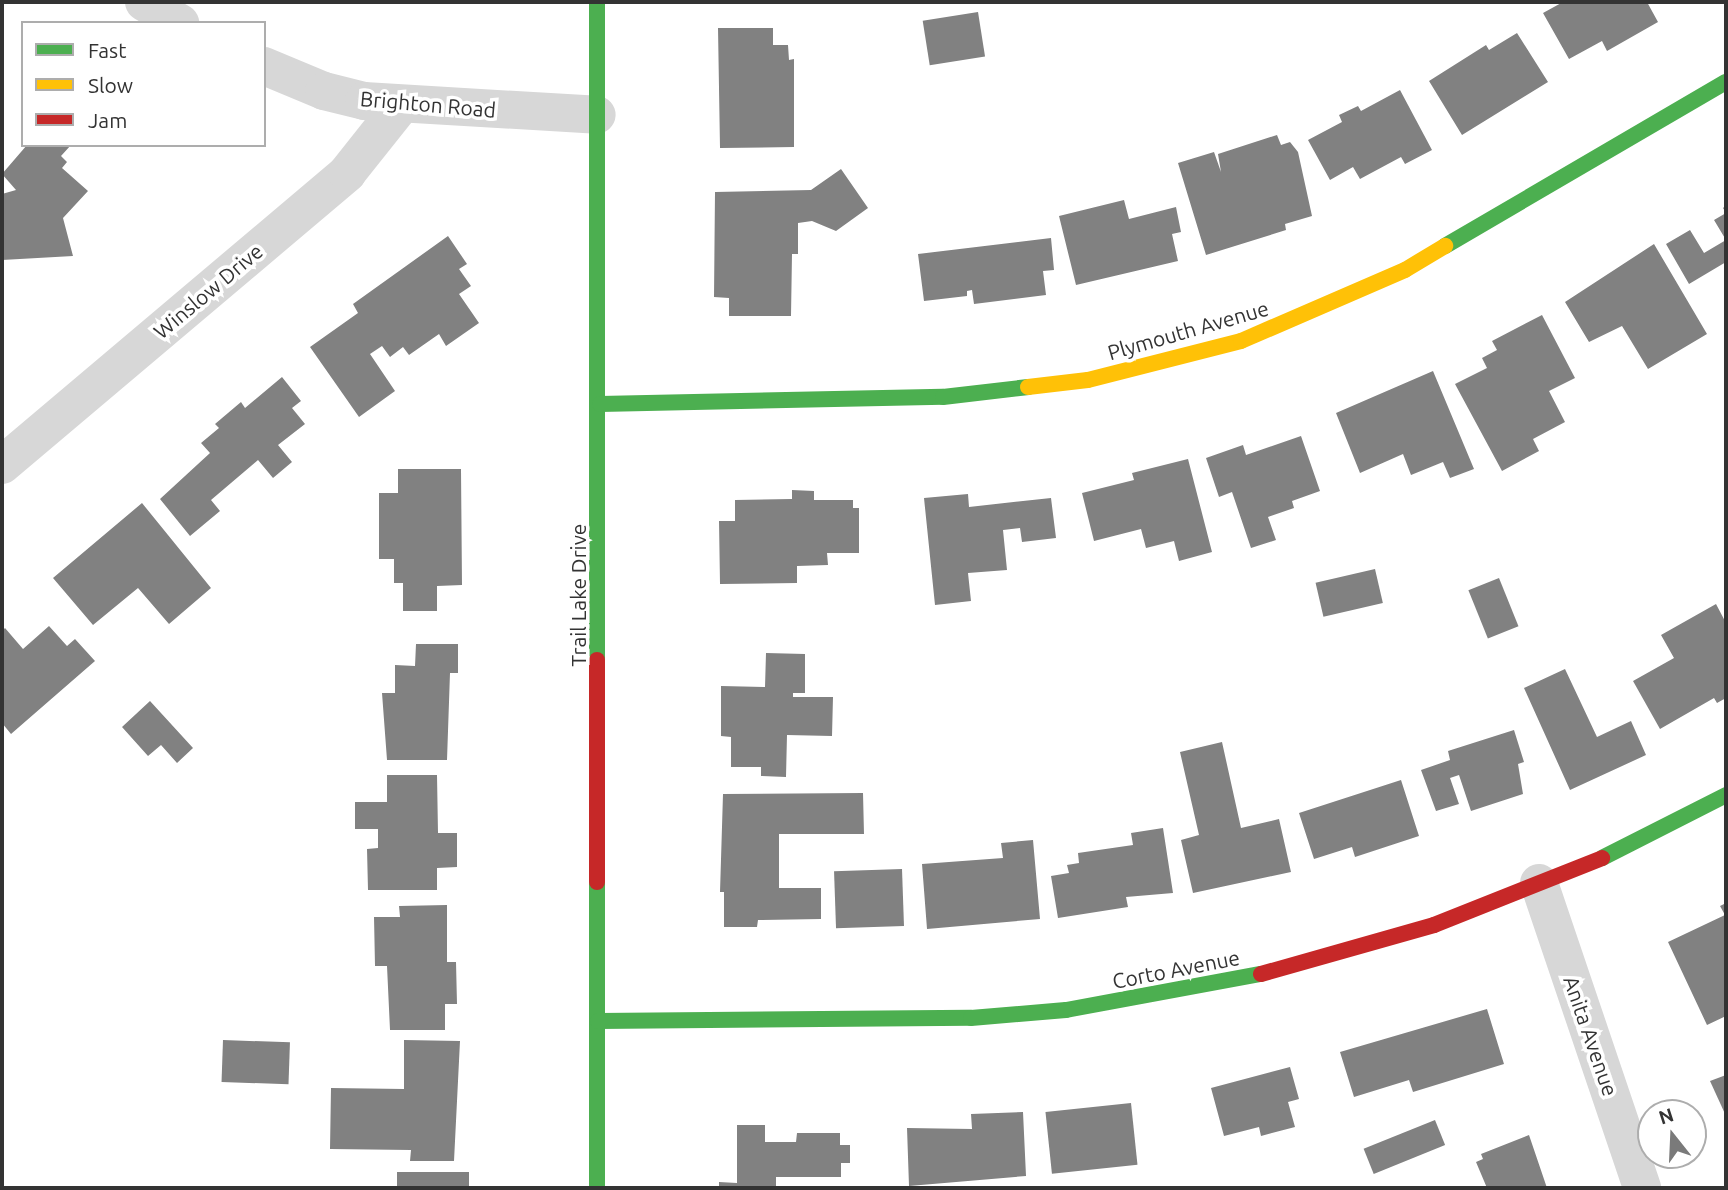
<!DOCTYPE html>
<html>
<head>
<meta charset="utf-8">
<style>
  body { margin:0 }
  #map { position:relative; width:1728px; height:1190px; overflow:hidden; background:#fff; font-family:Ubuntu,sans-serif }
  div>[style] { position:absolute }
  .building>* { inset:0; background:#818181; transform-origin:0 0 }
  .street>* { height:38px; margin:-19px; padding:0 19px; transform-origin:19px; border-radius:19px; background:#d7d7d7 }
  .fast>* { height:16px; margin:-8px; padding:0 8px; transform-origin:8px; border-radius:8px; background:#4caf50 }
  .slow>* { height:16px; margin:-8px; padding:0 8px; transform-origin:8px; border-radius:8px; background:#ffc107 }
  .jam>* { height:16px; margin:-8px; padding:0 8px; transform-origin:8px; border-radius:8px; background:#c62828 }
  span { translate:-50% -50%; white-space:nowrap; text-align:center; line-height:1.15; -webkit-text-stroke:7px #fff; paint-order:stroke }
  .street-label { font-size:21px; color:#333 }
  .frame { position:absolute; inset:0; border:4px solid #333; pointer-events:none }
  .legend { position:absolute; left:21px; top:21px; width:245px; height:126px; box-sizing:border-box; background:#fff; border:2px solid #adadad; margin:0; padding:9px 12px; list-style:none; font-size:21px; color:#333 }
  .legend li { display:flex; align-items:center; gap:14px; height:35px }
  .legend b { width:35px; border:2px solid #adadad }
  .north { position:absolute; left:1637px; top:1099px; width:70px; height:70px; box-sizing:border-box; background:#fff; border:2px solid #adadad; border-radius:50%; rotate:342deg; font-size:19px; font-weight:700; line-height:28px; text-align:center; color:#333 }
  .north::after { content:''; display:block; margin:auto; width:24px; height:32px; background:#7a7a7a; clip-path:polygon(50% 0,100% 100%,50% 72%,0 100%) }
</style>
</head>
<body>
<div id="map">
  <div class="building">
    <div style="clip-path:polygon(1563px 2px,1647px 2px,1658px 22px,1607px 51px,1602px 41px,1569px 59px,1543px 13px)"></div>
    <div style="left:978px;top:12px;width:45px;height:56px;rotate:81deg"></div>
    <div style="clip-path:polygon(718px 28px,773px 28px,773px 45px,788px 45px,789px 60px,794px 59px,794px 147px,720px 148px)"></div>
    <div style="clip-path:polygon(1517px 33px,1548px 82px,1462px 135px,1429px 81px,1486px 45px,1489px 50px)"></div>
    <div style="clip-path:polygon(1400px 90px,1432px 150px,1405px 164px,1401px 157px,1360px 179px,1353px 167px,1330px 180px,1308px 140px,1342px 122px,1339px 115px,1358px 106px,1361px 111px)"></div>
    <div style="clip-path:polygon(1277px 135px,1281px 145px,1290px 142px,1298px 152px,1312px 216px,1285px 224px,1286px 230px,1206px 255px,1178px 163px,1214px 152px,1221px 172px,1218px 154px)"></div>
    <div style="clip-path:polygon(27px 145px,71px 145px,61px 156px,67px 162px,62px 168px,88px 191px,63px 218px,73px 256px,2px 260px,2px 194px,16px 190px,2px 174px)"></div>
    <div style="clip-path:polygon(841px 169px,868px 208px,836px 231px,812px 221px,798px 223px,798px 254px,792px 254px,791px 316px,729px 316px,729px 298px,714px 297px,715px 192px,811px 190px)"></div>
    <div style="clip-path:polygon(1124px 200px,1129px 219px,1176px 207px,1181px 232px,1172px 234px,1178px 261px,1076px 285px,1059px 216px)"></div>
    <div style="clip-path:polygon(1726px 205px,1726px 262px,1689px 284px,1666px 244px,1690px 230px,1704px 253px,1726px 240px,1714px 220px,1726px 213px,1723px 208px)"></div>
    <div style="clip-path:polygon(448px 236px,467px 264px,459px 269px,471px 286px,459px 294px,479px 323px,446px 346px,439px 334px,409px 355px,403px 347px,390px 357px,382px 346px,370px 354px,395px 391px,359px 417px,310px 347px,358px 313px,353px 304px)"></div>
    <div style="clip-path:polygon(1051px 238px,1054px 270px,1043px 271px,1046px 295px,974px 304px,972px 290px,967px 291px,967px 296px,924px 301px,918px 254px)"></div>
    <div style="clip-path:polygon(1654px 244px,1707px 334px,1648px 369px,1622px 326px,1589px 342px,1565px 302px)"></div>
    <div style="clip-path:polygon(1542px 315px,1575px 378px,1549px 391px,1565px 422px,1533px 439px,1539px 451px,1502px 471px,1455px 384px,1487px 368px,1482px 358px,1497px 350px,1492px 341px)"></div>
    <div style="clip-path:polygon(1433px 371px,1474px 469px,1450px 478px,1443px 462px,1411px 475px,1403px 454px,1360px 473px,1336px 413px)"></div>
    <div style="clip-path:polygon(282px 377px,301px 401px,292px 408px,305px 424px,278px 445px,292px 462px,273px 478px,258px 460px,211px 500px,220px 511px,190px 536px,160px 499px,210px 453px,201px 443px,219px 428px,215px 424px,241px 402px,245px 408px)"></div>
    <div style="clip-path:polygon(1301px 436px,1320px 491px,1292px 501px,1294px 508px,1268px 517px,1276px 540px,1251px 548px,1232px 492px,1219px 497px,1206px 458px,1243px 445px,1246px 455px)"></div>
    <div style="clip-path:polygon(1188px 459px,1212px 552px,1179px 561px,1174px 541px,1146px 548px,1141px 529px,1094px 541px,1082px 493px,1134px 480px,1132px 473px)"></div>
    <div style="clip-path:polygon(398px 469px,461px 469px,462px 585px,437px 586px,437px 611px,403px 611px,403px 583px,394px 583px,394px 559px,379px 559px,379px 493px,398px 493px)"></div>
    <div style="clip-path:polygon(792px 490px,814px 491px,814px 500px,853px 500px,853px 508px,859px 508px,859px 553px,827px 553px,828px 565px,797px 566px,797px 583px,720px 584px,719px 521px,735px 521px,735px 500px,792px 499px)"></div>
    <div style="clip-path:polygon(968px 494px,969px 507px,1051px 498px,1056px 538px,1022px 542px,1020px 528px,1003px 530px,1007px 570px,968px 573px,971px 601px,935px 605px,924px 498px)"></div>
    <div style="clip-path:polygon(142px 503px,211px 588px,169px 624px,138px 588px,93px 625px,53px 578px)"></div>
    <div style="left:1375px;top:569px;width:35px;height:61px;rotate:77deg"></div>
    <div style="left:1499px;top:578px;width:52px;height:33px;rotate:68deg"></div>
    <div style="clip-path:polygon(1716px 604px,1726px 623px,1726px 698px,1717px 703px,1714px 698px,1660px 729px,1633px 681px,1674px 658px,1661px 635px)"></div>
    <div style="clip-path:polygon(49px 626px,67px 646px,75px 639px,95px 661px,11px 734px,2px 723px,2px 631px,5px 628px,23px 649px)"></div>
    <div style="clip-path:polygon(416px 644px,458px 644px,458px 673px,450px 673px,447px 760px,387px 760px,382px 693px,395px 693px,395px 665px,415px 666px)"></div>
    <div style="clip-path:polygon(766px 653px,805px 654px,805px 693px,793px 693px,793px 697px,833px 697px,832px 736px,787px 735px,786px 777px,761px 776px,761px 767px,731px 767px,731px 737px,721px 736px,721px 686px,765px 687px)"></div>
    <div style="clip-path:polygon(1565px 669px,1597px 737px,1631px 721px,1646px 755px,1570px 790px,1524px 688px)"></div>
    <div style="clip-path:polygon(150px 701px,193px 748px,177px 763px,161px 745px,148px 756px,122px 727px)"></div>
    <div style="clip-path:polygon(1514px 730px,1524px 762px,1518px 764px,1523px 794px,1471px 811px,1459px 775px,1450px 778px,1459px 804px,1436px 811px,1421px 770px,1450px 760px,1448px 751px)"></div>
    <div style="clip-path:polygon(1222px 742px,1241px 828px,1279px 819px,1291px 872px,1193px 893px,1181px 840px,1199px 835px,1180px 752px)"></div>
    <div style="clip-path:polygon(387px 775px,437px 775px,438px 833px,457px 833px,457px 867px,437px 868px,437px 890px,368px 890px,367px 849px,378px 848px,378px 829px,355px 829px,355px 802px,387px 802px)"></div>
    <div style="clip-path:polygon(1401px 780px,1419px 836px,1355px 857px,1352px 847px,1314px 859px,1299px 813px)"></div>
    <div style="clip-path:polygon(863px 793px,864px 834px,779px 834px,779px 888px,821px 888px,821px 919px,758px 920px,757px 927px,724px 927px,724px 892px,720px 892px,723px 794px)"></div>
    <div style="clip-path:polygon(1163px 828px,1173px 893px,1126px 897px,1128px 907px,1058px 918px,1051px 876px,1069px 873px,1067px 865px,1079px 863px,1078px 853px,1133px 845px,1131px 833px)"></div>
    <div style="clip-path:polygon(1033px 840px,1040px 919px,927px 929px,922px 864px,1003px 858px,1001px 843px)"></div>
    <div style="left:902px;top:869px;width:57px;height:68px;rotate:88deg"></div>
    <div style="clip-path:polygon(1726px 903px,1726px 1016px,1707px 1025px,1668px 942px,1725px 915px,1720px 906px)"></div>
    <div style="clip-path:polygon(447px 905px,447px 962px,456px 962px,457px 1004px,445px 1004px,445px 1030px,390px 1030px,387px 966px,375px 966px,374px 917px,400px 917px,399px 906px)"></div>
    <div style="clip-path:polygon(1487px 1009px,1504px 1064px,1413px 1092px,1409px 1080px,1354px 1097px,1340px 1052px)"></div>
    <div style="left:223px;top:1040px;width:67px;height:42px;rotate:2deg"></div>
    <div style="clip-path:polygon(404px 1040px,460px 1041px,454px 1161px,410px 1161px,411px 1150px,330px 1149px,331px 1088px,404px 1089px)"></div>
    <div style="clip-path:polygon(1290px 1067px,1299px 1099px,1288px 1102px,1295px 1127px,1261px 1136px,1259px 1127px,1224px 1136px,1211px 1088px)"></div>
    <div style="clip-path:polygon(1726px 1075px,1726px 1116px,1710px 1081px)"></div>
    <div style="left:1131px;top:1103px;width:62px;height:86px;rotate:84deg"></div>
    <div style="clip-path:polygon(1023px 1112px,1026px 1176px,909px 1186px,907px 1128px,972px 1129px,971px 1114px)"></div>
    <div style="left:1435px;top:1120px;width:27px;height:77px;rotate:68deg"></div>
    <div style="clip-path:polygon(737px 1125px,765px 1125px,765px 1142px,796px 1142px,797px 1133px,840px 1133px,840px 1145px,850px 1145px,850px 1163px,841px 1163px,841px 1177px,776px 1177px,776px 1188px,719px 1188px,719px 1182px,737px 1183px)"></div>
    <div style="clip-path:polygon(1529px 1135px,1547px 1188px,1487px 1188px,1476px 1162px,1483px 1159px,1481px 1154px)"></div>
    <div style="left:397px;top:1172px;width:72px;height:16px"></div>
  </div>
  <div class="street">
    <div style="left:144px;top:2px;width:42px;rotate:30.3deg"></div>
    <div style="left:264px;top:66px;width:65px;rotate:22.6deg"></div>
    <div style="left:324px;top:91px;width:41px;rotate:14deg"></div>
    <div style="left:364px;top:101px;width:233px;rotate:3.4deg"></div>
    <div style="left:2px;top:465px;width:452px;rotate:-40.2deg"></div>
    <div style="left:347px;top:173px;width:87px;rotate:-51.5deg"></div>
    <div style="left:1539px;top:883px;width:322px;rotate:71.3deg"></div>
  </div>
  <div class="fast">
    <div style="left:597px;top:2px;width:658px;rotate:90deg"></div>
    <div style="left:1445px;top:246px;width:325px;rotate:-30.3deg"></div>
    <div style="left:600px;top:404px;width:343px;rotate:-1.2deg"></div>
    <div style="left:943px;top:397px;width:86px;rotate:-6.7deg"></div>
    <div style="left:1602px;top:858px;width:139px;rotate:-26.9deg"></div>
    <div style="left:597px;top:882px;width:306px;rotate:90deg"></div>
    <div style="left:598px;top:1021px;width:373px;rotate:-0.5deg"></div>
    <div style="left:971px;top:1018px;width:95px;rotate:-4.8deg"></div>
    <div style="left:1066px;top:1010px;width:198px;rotate:-10.5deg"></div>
  </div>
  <div class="slow">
    <div style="left:1028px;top:387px;width:60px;rotate:-6.7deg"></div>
    <div style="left:1088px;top:380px;width:158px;rotate:-14.3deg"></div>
    <div style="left:1241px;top:341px;width:179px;rotate:-23.4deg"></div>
    <div style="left:1405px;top:270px;width:47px;rotate:-31deg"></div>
  </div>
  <div class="jam">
    <div style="left:597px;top:660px;width:222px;rotate:90deg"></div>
    <div style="left:1261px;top:974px;width:180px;rotate:-15.8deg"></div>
    <div style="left:1434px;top:925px;width:181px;rotate:-21.7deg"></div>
  </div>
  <div class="street-label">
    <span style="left:428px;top:104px;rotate:5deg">Brighton Road</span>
    <span style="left:208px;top:291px;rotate:-40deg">Winslow Drive</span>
    <span style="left:1188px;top:330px;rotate:-16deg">Plymouth Avenue</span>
    <span style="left:578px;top:595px;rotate:-90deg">Trail Lake Drive</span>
    <span style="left:1176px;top:969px;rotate:-11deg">Corto Avenue</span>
    <span style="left:1591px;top:1036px;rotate:71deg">Anita Avenue</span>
  </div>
  <div class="frame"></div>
  <ul class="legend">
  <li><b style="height:9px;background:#4caf50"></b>Fast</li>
  <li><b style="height:9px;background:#ffc107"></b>Slow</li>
  <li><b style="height:9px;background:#c62828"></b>Jam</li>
  </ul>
  <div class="north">N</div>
</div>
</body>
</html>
